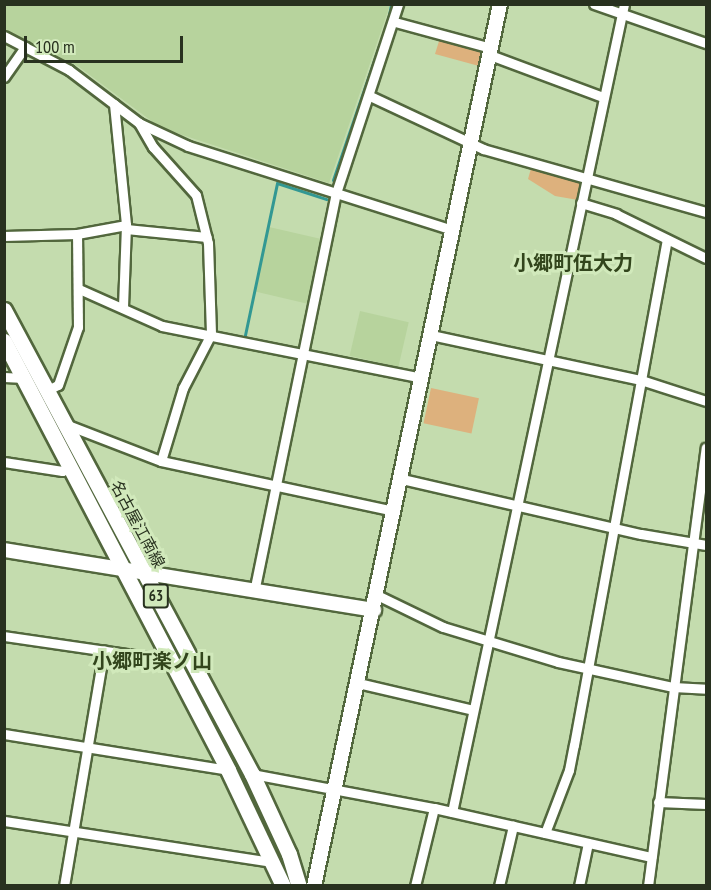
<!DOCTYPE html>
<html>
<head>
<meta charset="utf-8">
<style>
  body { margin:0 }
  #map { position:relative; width:711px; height:890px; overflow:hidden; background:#c4dcae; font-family:"PT Sans Narrow","Noto Sans JP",sans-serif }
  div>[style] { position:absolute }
  .built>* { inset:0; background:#b7d39d; transform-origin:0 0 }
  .green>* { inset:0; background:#ddb17d; transform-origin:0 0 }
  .stream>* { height:3px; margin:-1.5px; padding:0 1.5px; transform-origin:1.5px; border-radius:1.5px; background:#329893 }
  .roads { filter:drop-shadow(2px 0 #52673d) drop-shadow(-2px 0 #52673d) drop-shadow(0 2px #52673d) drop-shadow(0 -2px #52673d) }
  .street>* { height:9px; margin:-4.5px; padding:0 4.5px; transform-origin:4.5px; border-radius:4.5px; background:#fff }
  .secondary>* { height:14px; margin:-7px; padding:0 7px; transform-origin:7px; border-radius:7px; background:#fff }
  .primary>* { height:15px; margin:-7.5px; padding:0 7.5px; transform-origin:7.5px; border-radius:7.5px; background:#fff }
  span { translate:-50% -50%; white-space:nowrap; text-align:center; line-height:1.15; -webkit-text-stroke:6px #d1e9bb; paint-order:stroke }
  .shield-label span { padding:2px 4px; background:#d1e9bb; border:2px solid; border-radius:4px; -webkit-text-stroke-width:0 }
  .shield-label { font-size:15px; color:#28311f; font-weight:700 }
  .street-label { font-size:16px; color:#28311f }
  .quarter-label { font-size:20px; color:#32451c; font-weight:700 }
  .frame { position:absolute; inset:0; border:6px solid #28311f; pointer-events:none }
  .scale { position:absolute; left:24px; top:36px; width:159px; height:27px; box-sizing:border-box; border:3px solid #28311f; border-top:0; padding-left:8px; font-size:18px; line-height:21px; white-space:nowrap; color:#28311f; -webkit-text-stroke:4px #d1e9bb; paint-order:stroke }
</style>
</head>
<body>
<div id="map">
  <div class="built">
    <div style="clip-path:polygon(4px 5px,5px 4px,390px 5px,329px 183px,161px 128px,79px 67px,5px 29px)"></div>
    <div style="left:269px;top:227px;width:57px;height:66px;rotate:13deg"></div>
    <div style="left:360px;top:311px;width:50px;height:46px;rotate:13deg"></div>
  </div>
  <div class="green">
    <div style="clip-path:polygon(440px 38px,476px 48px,482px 55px,479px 66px,435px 54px)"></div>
    <div style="clip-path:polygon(532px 165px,581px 179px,578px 200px,555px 196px,528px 179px)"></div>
    <div style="left:431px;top:388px;width:49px;height:36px;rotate:12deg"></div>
  </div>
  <div class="stream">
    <div style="left:388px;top:20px;width:16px;rotate:-79deg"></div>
    <div style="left:333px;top:180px;width:142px;rotate:-71.1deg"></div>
    <div style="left:245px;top:335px;width:155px;rotate:-78.1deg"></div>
    <div style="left:277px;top:183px;width:52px;rotate:18.1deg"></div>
  </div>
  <div class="roads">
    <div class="street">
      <div style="left:594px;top:4px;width:119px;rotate:19.2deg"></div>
      <div style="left:395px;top:22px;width:99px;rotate:15.2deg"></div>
      <div style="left:4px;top:36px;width:73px;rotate:27.6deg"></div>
      <div style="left:69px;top:70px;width:88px;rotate:37.1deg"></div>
      <div style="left:139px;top:123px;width:54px;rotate:25.1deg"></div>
      <div style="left:188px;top:146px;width:278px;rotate:17.6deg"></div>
      <div style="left:490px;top:55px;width:121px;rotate:20.4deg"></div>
      <div style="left:4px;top:77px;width:37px;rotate:-55deg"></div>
      <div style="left:370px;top:96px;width:125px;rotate:25.1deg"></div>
      <div style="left:483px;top:149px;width:232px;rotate:15.8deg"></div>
      <div style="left:114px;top:104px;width:122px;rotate:84.3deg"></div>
      <div style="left:126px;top:225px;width:83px;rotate:92.1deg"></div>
      <div style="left:139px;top:123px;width:28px;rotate:60deg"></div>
      <div style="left:153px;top:147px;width:64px;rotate:48.1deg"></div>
      <div style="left:196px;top:195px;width:49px;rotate:76deg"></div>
      <div style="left:208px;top:243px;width:91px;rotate:88.1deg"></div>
      <div style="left:211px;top:334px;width:61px;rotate:117.4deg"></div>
      <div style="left:183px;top:388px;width:76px;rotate:106.8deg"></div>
      <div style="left:581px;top:203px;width:37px;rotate:17deg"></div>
      <div style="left:616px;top:214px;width:100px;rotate:26.1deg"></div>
      <div style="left:126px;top:229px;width:81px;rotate:5.6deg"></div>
      <div style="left:4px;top:236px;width:73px;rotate:-1.6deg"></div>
      <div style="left:77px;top:234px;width:50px;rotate:-10.4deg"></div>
      <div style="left:79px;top:289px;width:91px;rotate:24deg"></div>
      <div style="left:162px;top:326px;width:265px;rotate:11.3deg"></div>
      <div style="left:431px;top:335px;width:215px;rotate:12.1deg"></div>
      <div style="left:641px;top:380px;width:68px;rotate:17.9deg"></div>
      <div style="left:4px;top:377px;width:20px;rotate:3deg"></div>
      <div style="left:46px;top:391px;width:13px;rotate:-27deg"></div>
      <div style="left:58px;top:385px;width:61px;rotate:-71deg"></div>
      <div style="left:78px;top:327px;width:93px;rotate:-90.6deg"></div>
      <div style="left:65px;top:424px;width:103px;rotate:21.1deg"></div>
      <div style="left:161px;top:461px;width:239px;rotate:12.1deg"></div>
      <div style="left:4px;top:462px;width:59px;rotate:8.8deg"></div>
      <div style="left:62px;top:471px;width:8px;rotate:-30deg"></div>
      <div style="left:402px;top:479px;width:245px;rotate:13deg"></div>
      <div style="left:641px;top:534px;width:66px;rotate:9.6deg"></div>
      <div style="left:254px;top:592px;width:407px;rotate:-78.4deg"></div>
      <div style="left:336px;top:193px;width:199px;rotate:-71.8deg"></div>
      <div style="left:377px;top:595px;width:73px;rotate:25.9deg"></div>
      <div style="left:443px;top:627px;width:120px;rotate:16.9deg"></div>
      <div style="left:558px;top:662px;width:118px;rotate:12.3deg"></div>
      <div style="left:673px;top:687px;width:33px;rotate:3deg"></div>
      <div style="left:4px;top:636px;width:166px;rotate:8.3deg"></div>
      <div style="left:358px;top:683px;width:118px;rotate:13.2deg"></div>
      <div style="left:4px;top:734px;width:227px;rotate:9.1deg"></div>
      <div style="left:252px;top:774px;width:185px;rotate:10.6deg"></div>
      <div style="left:434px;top:808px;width:223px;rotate:12.7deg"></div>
      <div style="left:658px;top:802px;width:48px;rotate:2.4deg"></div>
      <div style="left:452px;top:812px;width:826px;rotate:-77.98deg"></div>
      <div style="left:4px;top:821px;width:272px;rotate:8.7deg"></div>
      <div style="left:545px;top:833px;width:67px;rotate:-69.1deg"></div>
      <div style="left:569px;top:770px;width:25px;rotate:-79deg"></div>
      <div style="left:574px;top:745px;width:514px;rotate:-79.59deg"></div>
      <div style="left:64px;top:886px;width:239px;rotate:-80.4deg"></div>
      <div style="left:415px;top:886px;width:80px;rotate:-76.3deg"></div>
      <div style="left:499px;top:886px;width:62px;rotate:-76.9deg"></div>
      <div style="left:579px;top:886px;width:44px;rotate:-78.2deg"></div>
      <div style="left:648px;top:886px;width:442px;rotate:-82.5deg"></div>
    </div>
    <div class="secondary">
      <div style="left:4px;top:550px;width:375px;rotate:9.2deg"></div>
      <div style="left:314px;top:886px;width:901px;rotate:-78.09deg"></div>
    </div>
    <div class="primary">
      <div style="left:4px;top:310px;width:526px;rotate:61.88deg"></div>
      <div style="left:252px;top:774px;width:88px;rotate:65.2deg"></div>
      <div style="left:289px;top:854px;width:34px;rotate:73deg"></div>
      <div style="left:4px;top:341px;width:484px;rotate:62.4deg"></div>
      <div style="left:228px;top:770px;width:128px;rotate:64.6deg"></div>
    </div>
  </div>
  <div class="shield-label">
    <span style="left:156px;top:596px">63</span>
  </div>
  <div class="street-label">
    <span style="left:138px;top:524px;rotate:62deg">名古屋江南線</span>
  </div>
  <div class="quarter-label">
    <span style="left:573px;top:263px">小郷町伍大力</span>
    <span style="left:152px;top:661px">小郷町楽ノ山</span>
  </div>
  <div class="frame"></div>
  <div class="scale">100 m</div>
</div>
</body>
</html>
